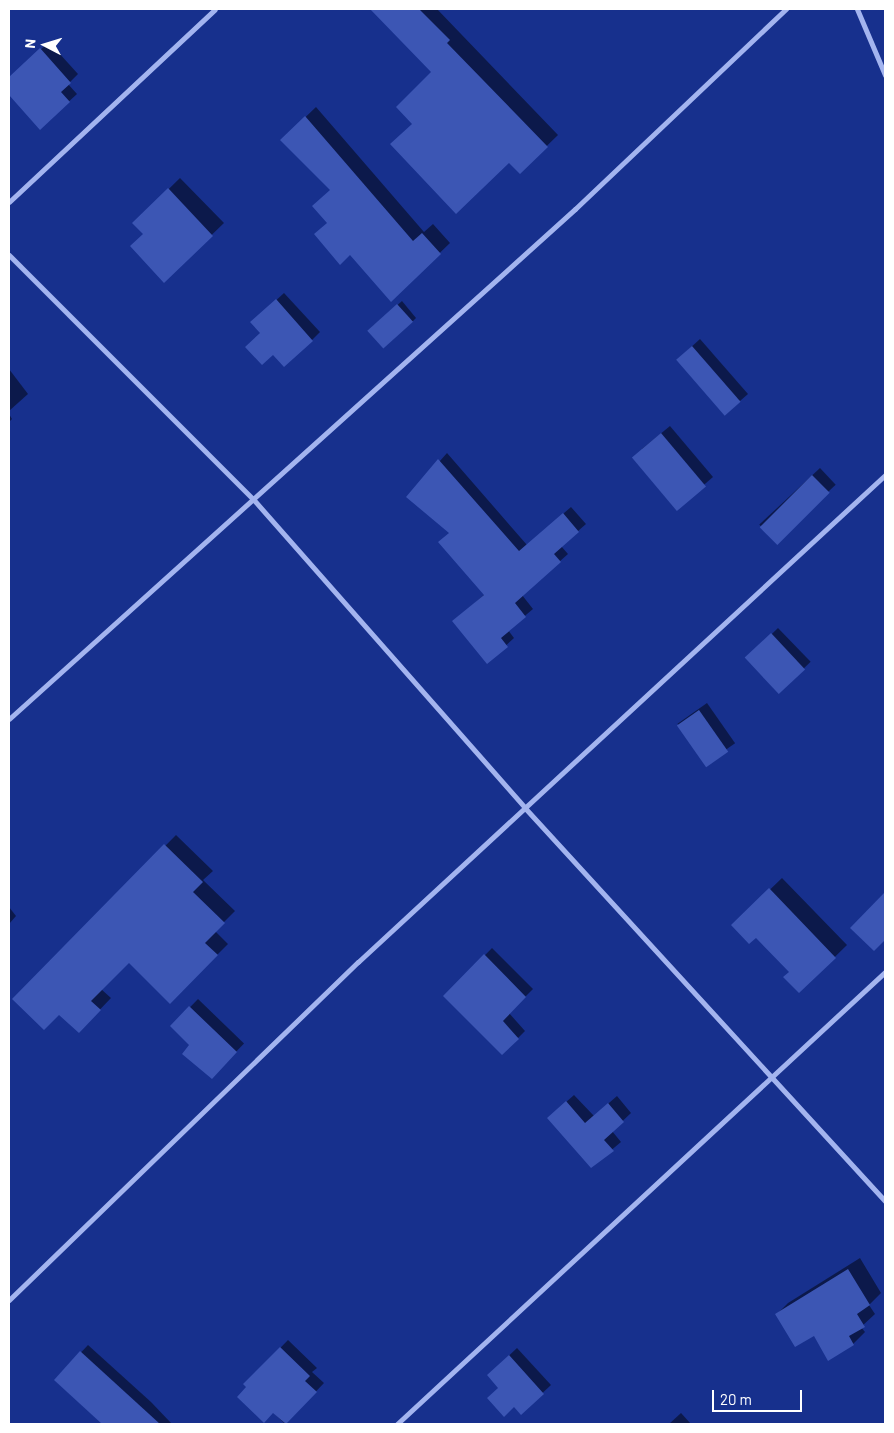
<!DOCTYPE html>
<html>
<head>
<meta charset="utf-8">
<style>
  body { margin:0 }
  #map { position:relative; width:894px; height:1433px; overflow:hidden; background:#17308d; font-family:Barlow,sans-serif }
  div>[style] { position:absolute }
  .shadow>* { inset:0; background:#0007; transform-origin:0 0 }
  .building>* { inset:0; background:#3c56b4; transform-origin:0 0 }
  .minor>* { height:5px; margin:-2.5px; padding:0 2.5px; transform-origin:2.5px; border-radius:2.5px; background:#a3b4ef }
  span { translate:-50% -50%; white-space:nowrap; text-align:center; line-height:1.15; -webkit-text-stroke:5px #17308d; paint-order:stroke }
  .frame { position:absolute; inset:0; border:10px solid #fff; pointer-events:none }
  .north { position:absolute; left:20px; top:20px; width:50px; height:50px; -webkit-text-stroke:4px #17308d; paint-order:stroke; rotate:275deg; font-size:14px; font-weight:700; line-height:20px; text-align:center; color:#fff }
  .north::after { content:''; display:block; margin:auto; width:18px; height:22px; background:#fff; clip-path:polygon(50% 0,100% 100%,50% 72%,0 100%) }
  .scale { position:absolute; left:712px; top:1390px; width:90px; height:22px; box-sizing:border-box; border:2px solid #fff; border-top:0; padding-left:6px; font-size:15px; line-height:18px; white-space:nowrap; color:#fff; -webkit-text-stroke:4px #17308d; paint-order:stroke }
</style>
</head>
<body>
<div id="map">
  <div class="shadow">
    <div style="clip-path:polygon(371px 9px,437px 9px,558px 135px,520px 172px,510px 161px,413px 124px,433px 72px)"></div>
    <div style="clip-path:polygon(49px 42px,78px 74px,68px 84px,77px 94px,40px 128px,9px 93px,9px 78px)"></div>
    <div style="clip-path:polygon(316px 107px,424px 232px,433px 224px,450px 243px,391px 300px,328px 223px,331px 190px,292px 130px)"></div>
    <div style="clip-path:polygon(180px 178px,224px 223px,164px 281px,144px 233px,134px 223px)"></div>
    <div style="clip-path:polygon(284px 293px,320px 332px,312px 340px,261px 332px,260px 315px)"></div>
    <div style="clip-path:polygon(402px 301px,416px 318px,412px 322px,372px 327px)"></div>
    <div style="clip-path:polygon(700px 339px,748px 394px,740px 401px,677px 360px)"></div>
    <div style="clip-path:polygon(9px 369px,28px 394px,9px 411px)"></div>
    <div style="clip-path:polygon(9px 414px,12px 419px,9px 422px)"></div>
    <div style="clip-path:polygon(670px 426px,713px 477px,677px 508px,642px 449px)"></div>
    <div style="clip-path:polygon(447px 453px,527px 545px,571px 507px,586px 524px,561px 546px,568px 554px,522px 595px,533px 609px,508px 630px,514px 638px,488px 662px,454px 621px,485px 594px,450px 532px,408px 497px)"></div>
    <div style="left:820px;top:468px;width:23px;height:83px;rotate:47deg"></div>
    <div style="left:778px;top:628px;width:47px;height:43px;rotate:46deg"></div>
    <div style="left:707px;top:703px;width:49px;height:36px;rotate:55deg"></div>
    <div style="clip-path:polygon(176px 835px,213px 871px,203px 880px,235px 911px,215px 931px,228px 944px,170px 1002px,129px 961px,101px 989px,111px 998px,89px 1021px,14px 999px)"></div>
    <div style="clip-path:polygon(782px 878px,847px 945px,799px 992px,790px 972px,756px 936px,733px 925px)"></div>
    <div style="clip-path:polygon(9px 907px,16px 916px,9px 924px)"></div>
    <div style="clip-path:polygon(492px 948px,533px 989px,509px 1013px,525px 1031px,518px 1038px,445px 996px)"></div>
    <div style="left:198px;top:999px;width:64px;height:37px;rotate:44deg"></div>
    <div style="clip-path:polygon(574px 1095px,594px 1116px,617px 1096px,631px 1113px,612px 1131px,621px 1142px,591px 1167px,556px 1111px)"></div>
    <div style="clip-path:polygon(860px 1258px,881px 1293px,869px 1305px,875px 1314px,861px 1327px,865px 1332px,853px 1344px,777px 1314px,788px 1303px)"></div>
    <div style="clip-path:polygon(288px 1340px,317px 1368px,312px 1372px,324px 1383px,285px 1424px,245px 1384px)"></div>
    <div style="clip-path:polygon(88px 1345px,151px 1402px,172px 1424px,104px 1424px,55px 1380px)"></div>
    <div style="clip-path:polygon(517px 1348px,551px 1385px,521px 1413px,500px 1387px,497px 1367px)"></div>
    <div style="clip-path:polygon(681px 1413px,691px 1424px,669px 1424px)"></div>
  </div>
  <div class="building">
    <div style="clip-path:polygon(370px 9px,419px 9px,450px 40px,447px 43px,548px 147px,520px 174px,509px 163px,456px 214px,390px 144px,412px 124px,396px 107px,431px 72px)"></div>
    <div style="clip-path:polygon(40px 48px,71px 83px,61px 92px,70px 102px,40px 130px,9px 95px,9px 77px)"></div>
    <div style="clip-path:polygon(305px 116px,413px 241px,422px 233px,441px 254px,391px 302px,350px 255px,340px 265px,314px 234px,327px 223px,312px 206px,330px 190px,280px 140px)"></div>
    <div style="clip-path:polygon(168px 188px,213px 236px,164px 283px,130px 246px,143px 234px,132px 223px)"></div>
    <div style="clip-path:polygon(276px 299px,313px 341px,284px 367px,273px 355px,262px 365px,245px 347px,260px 333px,250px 322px)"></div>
    <div style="left:397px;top:304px;width:24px;height:40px;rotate:48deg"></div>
    <div style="left:692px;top:346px;width:74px;height:21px;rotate:49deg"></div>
    <div style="left:661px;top:433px;width:70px;height:38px;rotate:50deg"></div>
    <div style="clip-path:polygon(438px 459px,519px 551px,563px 513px,579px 532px,554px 554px,561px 562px,515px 603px,526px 617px,501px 638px,508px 647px,487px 664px,452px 621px,484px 595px,438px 542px,449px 533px,406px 497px)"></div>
    <div style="left:812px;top:475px;width:25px;height:74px;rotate:45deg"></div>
    <div style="left:771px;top:633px;width:50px;height:36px;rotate:47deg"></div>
    <div style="left:699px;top:710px;width:51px;height:27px;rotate:55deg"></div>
    <div style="clip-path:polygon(164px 844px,203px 882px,193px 892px,225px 923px,205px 943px,218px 955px,170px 1004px,129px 963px,91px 1001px,101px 1010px,79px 1033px,59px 1015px,44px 1030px,12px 999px)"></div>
    <div style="clip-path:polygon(769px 888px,836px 958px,799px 993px,783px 977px,789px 972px,756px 938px,749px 944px,731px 925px)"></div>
    <div style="clip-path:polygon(885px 892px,885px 940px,874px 951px,850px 928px)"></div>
    <div style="clip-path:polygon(484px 954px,526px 997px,503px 1021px,519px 1039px,502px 1055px,443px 996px)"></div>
    <div style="clip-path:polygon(189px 1006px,237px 1052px,212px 1079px,182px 1054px,189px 1045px,170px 1026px)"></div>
    <div style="clip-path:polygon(566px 1101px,585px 1123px,608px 1103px,624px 1122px,604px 1140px,614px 1151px,591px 1168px,547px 1118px)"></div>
    <div style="clip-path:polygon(848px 1269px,870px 1305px,857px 1314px,865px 1327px,849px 1336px,854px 1345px,828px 1361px,814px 1336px,795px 1347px,775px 1314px)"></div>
    <div style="clip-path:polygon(280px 1347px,310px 1376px,305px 1381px,317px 1392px,286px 1424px,273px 1413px,264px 1423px,237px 1397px,246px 1387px,243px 1384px)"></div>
    <div style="clip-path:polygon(80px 1351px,160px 1424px,102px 1424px,54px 1380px)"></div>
    <div style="clip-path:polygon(509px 1355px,544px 1394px,521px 1415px,514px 1407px,504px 1417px,487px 1398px,498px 1388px,487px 1375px)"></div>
  </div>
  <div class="minor">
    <div style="left:857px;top:9px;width:72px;rotate:67deg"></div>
    <div style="left:9px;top:202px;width:282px;rotate:-43.1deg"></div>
    <div style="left:9px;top:255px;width:345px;rotate:45deg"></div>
    <div style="left:253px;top:499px;width:412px;rotate:48.6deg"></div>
    <div style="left:525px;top:808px;width:533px;rotate:47.51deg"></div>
    <div style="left:9px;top:719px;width:762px;rotate:-42.02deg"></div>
    <div style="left:575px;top:209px;width:291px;rotate:-43.5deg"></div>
    <div style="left:9px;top:1300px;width:486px;rotate:-44.1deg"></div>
    <div style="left:358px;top:962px;width:718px;rotate:-42.74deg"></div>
    <div style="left:397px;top:1424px;width:665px;rotate:-42.81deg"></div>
  </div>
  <div class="frame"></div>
  <div class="north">N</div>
  <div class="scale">20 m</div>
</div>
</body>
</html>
